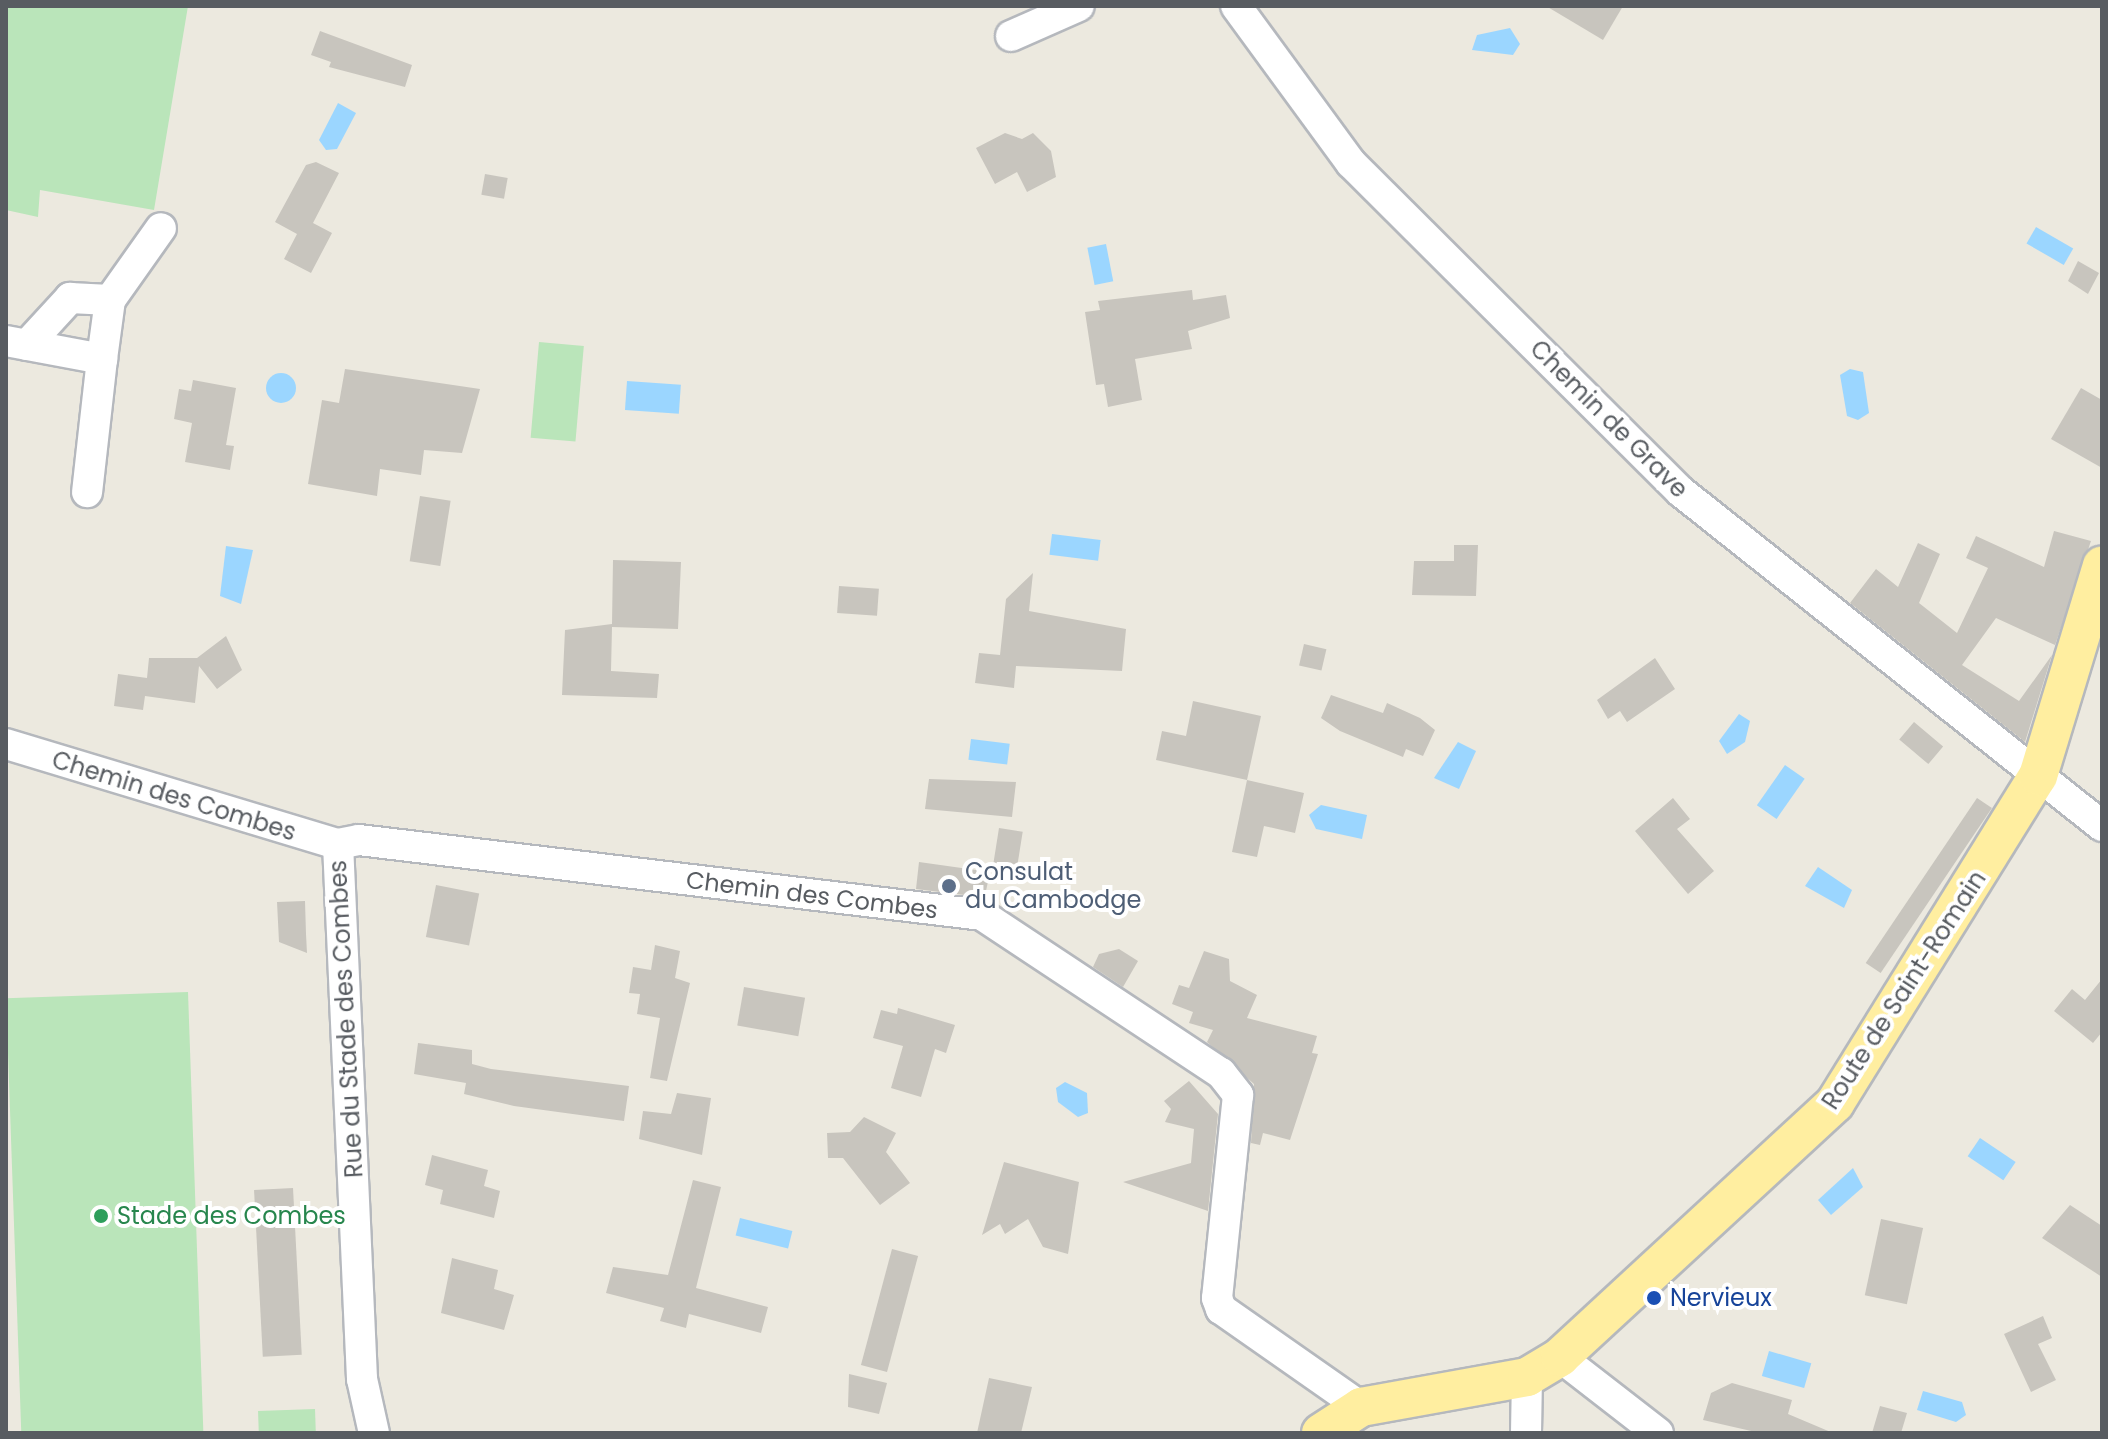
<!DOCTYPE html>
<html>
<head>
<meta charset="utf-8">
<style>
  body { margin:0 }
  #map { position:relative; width:2108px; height:1439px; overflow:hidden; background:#ece9df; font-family:Poppins,sans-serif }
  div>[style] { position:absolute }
  .green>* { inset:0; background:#bae5ba; transform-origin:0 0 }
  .water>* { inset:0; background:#9bd6ff; transform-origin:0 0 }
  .round { border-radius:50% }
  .building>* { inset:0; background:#c8c5be; transform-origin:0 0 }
  .roads { filter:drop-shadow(2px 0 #b5b8bd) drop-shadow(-2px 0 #b5b8bd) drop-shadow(0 2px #b5b8bd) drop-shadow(0 -2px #b5b8bd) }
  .minor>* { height:30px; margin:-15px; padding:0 15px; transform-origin:15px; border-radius:15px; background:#fff }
  .major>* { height:38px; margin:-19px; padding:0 19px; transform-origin:19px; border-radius:19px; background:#ffeea0 }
  .dots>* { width:22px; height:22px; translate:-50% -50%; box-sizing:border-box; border:4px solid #fff; border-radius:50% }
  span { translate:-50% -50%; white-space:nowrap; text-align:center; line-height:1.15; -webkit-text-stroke:8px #fff; paint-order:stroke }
  .street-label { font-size:24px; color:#585c61 }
  .service-label { font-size:24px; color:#4e5e75 }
  .left { translate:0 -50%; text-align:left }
  .leisure-label { font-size:24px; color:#27864d }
  .transit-label { font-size:24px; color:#164399 }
  .frame { position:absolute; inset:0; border:8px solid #585c61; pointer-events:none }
</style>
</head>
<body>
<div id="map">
  <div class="green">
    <div style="clip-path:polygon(6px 6px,188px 6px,154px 210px,40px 190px,38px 217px,6px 210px)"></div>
    <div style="left:539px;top:342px;width:45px;height:96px;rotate:5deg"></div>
    <div style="left:188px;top:992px;width:441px;height:182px;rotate:88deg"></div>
    <div style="left:315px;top:1409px;width:24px;height:57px;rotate:88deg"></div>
  </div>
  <div class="water">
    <div style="clip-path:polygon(1510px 28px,1520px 44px,1513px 55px,1472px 50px,1477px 35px)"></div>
    <div style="clip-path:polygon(338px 103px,356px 113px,337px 149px,326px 150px,319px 140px)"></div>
    <div style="left:2036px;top:227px;width:43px;height:19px;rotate:30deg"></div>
    <div style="left:1106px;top:244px;width:38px;height:19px;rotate:79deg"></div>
    <div style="clip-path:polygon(1850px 369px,1863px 372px,1869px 413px,1858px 420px,1847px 416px,1840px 375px)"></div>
    <div class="round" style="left:266px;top:373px;width:30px;height:30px"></div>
    <div style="left:627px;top:381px;width:54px;height:29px;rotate:4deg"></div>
    <div style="left:1052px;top:534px;width:49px;height:21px;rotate:7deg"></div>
    <div style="clip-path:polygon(226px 546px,253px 550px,241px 604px,220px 596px)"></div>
    <div style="clip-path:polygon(1739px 714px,1750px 721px,1745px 742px,1727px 754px,1719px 741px)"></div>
    <div style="left:971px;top:739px;width:39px;height:21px;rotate:7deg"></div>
    <div style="clip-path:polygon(1458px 742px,1476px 751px,1459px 789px,1434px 778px)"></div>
    <div style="left:1785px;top:765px;width:24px;height:49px;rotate:35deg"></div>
    <div style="clip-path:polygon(1321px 805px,1367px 815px,1362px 839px,1316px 829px,1309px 815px)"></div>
    <div style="clip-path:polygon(1818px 867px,1852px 890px,1844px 908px,1805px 886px)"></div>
    <div style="clip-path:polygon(1065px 1082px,1087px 1093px,1088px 1113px,1078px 1117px,1058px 1102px,1056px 1088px)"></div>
    <div style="left:1980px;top:1138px;width:43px;height:22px;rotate:34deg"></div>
    <div style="clip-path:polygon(1853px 1168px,1863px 1187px,1831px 1215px,1818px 1200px)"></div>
    <div style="left:740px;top:1218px;width:54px;height:18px;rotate:14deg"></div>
    <div style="left:1769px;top:1351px;width:44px;height:26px;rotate:16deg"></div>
    <div style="clip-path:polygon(1923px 1391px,1962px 1402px,1966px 1415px,1956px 1422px,1917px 1410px)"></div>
  </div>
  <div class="building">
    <div style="clip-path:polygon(1546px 6px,1623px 6px,1603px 40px)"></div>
    <div style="clip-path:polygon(320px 31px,412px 65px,405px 87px,329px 67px,331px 62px,311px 55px)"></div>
    <div style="clip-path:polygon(1005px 133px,1022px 139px,1033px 133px,1051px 151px,1056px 177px,1027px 192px,1017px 172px,995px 184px,976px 148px)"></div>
    <div style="clip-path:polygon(316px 162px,339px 173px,313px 223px,332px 233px,311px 273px,284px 259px,297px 234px,275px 222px,306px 165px)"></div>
    <div style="left:485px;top:174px;width:23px;height:21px;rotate:10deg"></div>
    <div style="clip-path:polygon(2078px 261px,2099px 273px,2088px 294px,2068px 281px)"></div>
    <div style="clip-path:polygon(1192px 290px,1193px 300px,1226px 295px,1230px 318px,1188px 331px,1192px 349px,1135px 359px,1142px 400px,1108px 407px,1104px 384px,1096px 385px,1085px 312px,1100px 310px,1098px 301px)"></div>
    <div style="clip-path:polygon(345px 369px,480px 389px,462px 453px,424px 450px,421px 475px,380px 469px,377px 496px,308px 484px,322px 400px,339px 403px)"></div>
    <div style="clip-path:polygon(193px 380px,236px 388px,226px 445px,234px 446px,230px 470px,185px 462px,192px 423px,174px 419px,179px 389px,191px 391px)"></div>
    <div style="clip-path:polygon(2081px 388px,2102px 400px,2102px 468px,2051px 439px)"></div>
    <div style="left:420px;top:496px;width:31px;height:66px;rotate:9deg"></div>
    <div style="clip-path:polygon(2054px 531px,2091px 541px,2055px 645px,1996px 618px,1962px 665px,2019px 701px,2052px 655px,2025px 742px,1850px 603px,1876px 569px,1898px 587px,1918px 543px,1940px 554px,1919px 603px,1957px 633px,1988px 568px,1966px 558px,1976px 536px,2044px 567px)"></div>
    <div style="clip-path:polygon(1454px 545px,1478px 545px,1476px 596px,1412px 595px,1414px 561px,1454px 561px)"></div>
    <div style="clip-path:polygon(613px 560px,681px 562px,678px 629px,612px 627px,611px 671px,659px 674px,657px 698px,562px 695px,565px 630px,612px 624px)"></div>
    <div style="clip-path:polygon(1033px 573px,1029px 611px,1126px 629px,1122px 671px,1016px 666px,1014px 688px,975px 683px,979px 653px,1000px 655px,1006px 599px)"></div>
    <div style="left:839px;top:586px;width:40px;height:27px;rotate:4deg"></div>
    <div style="clip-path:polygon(226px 636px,242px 670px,217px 689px,199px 666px,195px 703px,145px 696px,143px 710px,114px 706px,118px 674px,147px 678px,149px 658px,197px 658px)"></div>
    <div style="left:1304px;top:644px;width:23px;height:22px;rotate:13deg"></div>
    <div style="clip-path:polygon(1655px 658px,1675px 689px,1627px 722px,1620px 711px,1608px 719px,1597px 700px)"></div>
    <div style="clip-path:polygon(1331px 695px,1383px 713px,1387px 703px,1420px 718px,1435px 730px,1423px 756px,1406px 749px,1403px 757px,1340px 731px,1321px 718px)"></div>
    <div style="clip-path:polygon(1193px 701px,1261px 716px,1247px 780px,1156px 760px,1162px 731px,1186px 736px)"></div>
    <div style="left:1914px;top:722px;width:38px;height:23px;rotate:40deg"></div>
    <div style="clip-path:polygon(929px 779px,1016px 782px,1012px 817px,925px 809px)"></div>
    <div style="clip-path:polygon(1247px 780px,1304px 793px,1295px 833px,1264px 826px,1257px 857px,1232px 852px)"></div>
    <div style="clip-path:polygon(1673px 798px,1690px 819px,1677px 829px,1714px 871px,1688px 894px,1635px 831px)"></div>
    <div style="left:1977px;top:798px;width:18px;height:199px;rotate:34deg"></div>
    <div style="left:999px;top:828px;width:24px;height:35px;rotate:9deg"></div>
    <div style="clip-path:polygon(919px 862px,990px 872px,986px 891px,981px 897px,916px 889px)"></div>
    <div style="left:436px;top:885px;width:44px;height:53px;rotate:11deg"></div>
    <div style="clip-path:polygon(305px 901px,306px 934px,307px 953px,279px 942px,277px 902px)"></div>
    <div style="clip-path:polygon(655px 945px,680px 951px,675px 978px,690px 983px,667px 1081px,650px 1078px,660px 1018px,637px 1014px,640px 994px,629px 993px,633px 967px,651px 970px)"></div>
    <div style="clip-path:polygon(1119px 949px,1138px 961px,1123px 987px,1093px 967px,1099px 954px)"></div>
    <div style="clip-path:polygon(1204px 951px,1229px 959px,1230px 981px,1257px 995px,1247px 1018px,1317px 1036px,1312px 1053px,1318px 1054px,1290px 1140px,1263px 1133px,1260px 1145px,1251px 1143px,1254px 1084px,1207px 1042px,1213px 1030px,1189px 1023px,1193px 1012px,1172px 1004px,1179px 985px,1189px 988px)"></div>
    <div style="clip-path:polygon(2102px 979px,2102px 1032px,2093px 1043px,2054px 1011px,2072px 989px,2085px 1000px)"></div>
    <div style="left:744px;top:987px;width:62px;height:39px;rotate:10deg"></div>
    <div style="clip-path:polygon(898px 1008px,955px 1025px,946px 1053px,935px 1049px,921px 1097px,891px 1088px,903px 1046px,873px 1038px,881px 1010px,897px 1014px)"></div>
    <div style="clip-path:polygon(418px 1043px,472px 1050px,472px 1064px,491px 1069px,629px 1086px,624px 1121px,514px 1106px,464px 1094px,466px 1083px,414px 1074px)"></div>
    <div style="clip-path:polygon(1189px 1081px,1218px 1114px,1208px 1211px,1123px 1182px,1191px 1163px,1194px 1129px,1165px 1122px,1171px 1109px,1164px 1101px)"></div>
    <div style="clip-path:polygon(677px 1093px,711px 1098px,702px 1155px,639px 1139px,643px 1111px,671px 1114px)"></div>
    <div style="clip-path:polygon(864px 1117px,896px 1133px,886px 1152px,910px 1183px,880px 1205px,843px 1158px,828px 1158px,827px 1133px,850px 1132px)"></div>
    <div style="clip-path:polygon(432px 1155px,488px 1170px,484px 1186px,500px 1191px,494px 1218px,440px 1204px,443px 1190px,425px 1185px)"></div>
    <div style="clip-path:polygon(1004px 1162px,1079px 1182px,1068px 1254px,1043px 1247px,1028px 1219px,1005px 1234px,1000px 1224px,982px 1235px)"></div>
    <div style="clip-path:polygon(693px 1180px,721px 1187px,696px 1288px,768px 1307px,761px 1333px,689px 1314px,686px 1328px,660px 1321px,664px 1308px,606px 1293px,613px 1267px,668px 1275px)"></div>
    <div style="left:293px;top:1188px;width:167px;height:39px;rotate:87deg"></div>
    <div style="clip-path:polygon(2070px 1205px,2102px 1226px,2102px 1277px,2042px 1238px)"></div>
    <div style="left:1881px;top:1219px;width:43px;height:78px;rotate:12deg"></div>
    <div style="left:892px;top:1249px;width:27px;height:120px;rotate:15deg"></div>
    <div style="clip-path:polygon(452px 1258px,498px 1270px,494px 1289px,514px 1295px,504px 1330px,441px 1313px)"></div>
    <div style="clip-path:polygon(2043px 1316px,2052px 1338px,2038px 1344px,2056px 1380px,2031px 1392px,2004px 1334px)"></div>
    <div style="clip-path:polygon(849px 1374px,887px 1383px,879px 1414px,848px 1407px)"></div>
    <div style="clip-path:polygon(989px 1378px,1032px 1387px,1021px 1433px,977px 1433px)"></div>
    <div style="clip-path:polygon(1732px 1383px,1792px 1400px,1788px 1414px,1833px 1433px,1760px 1433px,1703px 1420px,1711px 1393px)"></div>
    <div style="clip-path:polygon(1880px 1406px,1907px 1413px,1901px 1433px,1872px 1433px)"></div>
  </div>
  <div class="roads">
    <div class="minor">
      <div style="left:1236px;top:6px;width:195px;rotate:53.8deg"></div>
      <div style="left:1351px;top:163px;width:465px;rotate:44.9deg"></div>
      <div style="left:1680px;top:491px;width:539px;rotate:38.44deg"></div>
      <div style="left:1011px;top:36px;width:74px;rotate:-23.8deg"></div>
      <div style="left:6px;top:341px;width:98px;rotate:10.6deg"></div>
      <div style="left:102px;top:359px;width:134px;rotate:96.4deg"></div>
      <div style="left:27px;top:345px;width:64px;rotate:-47.5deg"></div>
      <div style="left:70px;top:298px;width:40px;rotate:2.9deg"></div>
      <div style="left:110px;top:300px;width:88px;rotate:-54.7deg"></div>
      <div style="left:102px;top:359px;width:60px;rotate:-82.3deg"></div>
      <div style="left:6px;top:744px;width:347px;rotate:16.8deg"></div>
      <div style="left:338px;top:844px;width:21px;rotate:-11deg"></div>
      <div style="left:359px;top:840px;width:627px;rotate:6.86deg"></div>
      <div style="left:982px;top:915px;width:287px;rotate:33.5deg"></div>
      <div style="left:1221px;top:1073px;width:28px;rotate:52deg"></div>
      <div style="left:1238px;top:1095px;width:204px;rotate:95.9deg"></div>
      <div style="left:1217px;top:1298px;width:12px;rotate:70deg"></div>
      <div style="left:1221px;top:1309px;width:171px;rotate:35deg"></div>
      <div style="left:338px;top:844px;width:536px;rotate:87.43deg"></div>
      <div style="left:362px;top:1379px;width:55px;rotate:77.5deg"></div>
      <div style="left:1560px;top:1357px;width:124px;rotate:37.8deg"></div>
      <div style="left:1526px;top:1433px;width:56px;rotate:-89deg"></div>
    </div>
    <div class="major">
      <div style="left:1321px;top:1433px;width:48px;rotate:-33deg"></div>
      <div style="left:1361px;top:1407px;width:169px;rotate:-10.2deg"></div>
      <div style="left:1527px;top:1377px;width:39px;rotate:-31deg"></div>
      <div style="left:1560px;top:1357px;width:374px;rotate:-42.7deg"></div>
      <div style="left:1835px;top:1103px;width:385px;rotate:-58.2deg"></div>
      <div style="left:2038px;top:776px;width:220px;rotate:-73.1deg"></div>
    </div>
  </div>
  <div class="dots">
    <div style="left:949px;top:886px;background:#5c6f8a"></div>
    <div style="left:101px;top:1216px;background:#2e9e5b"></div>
    <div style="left:1654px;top:1298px;background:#1a4fb4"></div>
  </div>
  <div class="street-label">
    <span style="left:1609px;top:419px;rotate:45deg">Chemin de Grave</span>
    <span style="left:174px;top:796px;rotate:17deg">Chemin des Combes</span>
    <span style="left:812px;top:895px;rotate:7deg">Chemin des Combes</span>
    <span style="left:1904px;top:990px;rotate:-57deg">Route de Saint-Romain</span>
    <span style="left:346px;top:1019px;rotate:-93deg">Rue du Stade des Combes</span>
  </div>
  <div class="service-label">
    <span class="left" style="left:965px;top:886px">Consulat<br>du Cambodge</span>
  </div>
  <div class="leisure-label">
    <span class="left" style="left:117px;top:1216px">Stade des Combes</span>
  </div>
  <div class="transit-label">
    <span class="left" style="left:1670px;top:1298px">Nervieux</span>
  </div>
  <div class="frame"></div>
</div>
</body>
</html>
